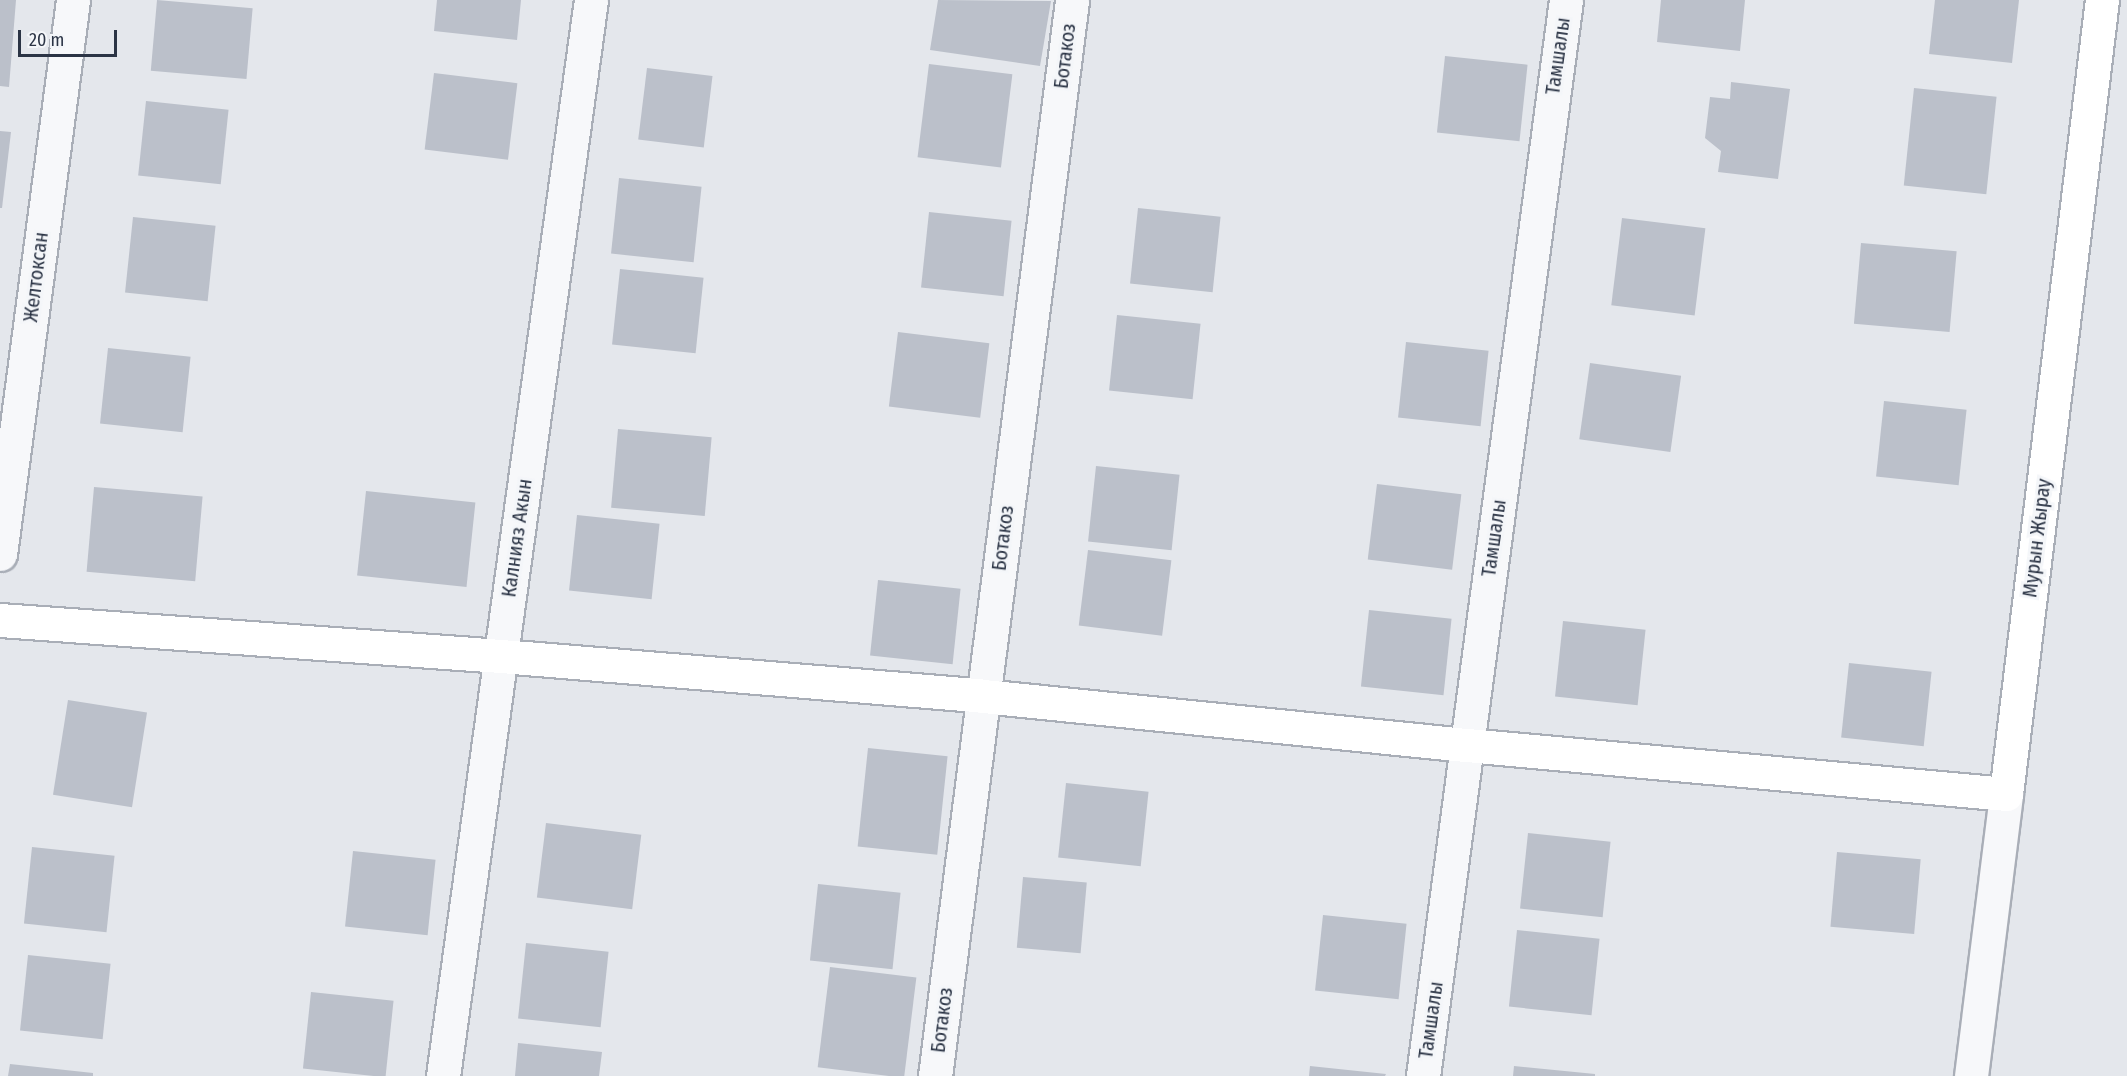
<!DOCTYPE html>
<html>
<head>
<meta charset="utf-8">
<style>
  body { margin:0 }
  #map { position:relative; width:2127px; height:1076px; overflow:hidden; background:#e4e7ec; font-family:"Fira Sans Condensed",sans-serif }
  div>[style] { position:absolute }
  .building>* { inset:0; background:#bbc0ca; transform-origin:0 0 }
  .roads { filter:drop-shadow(2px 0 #a9aeb7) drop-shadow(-2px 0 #a9aeb7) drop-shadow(0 2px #a9aeb7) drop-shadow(0 -2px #a9aeb7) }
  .street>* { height:33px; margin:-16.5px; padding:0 16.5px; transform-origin:16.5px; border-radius:16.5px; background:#f7f8fa }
  .secondary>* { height:33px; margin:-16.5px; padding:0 16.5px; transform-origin:16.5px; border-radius:16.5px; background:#fff }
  span { translate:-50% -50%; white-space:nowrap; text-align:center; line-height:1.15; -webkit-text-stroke:6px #f4f6f9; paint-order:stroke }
  .street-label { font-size:20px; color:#2b3445 }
  .scale { position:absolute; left:18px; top:30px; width:99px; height:27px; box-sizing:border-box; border:3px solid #2b3445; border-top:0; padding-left:8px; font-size:18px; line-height:21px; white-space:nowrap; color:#2b3445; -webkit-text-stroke:4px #f4f6f9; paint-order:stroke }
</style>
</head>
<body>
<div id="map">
  <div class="building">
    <div style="clip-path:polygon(0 0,16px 0,9px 87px,0 86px)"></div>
    <div style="left:157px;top:0;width:96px;height:71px;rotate:5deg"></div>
    <div style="clip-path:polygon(437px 0,521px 0,517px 40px,434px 31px)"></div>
    <div style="clip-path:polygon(938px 0,1051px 1px,1040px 66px,930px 50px)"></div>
    <div style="clip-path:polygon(1661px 0,1745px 0,1740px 51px,1657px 42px)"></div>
    <div style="clip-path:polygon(1935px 0,2019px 0,2012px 63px,1929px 54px)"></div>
    <div style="left:1445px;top:56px;width:83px;height:77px;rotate:6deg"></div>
    <div style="left:929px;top:64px;width:84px;height:94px;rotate:7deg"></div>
    <div style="left:647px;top:68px;width:66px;height:72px;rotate:7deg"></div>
    <div style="left:434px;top:73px;width:84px;height:77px;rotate:7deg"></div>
    <div style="clip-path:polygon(1731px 82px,1790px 89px,1778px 179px,1718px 172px,1721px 151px,1705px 138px,1710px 97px,1730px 99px)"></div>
    <div style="left:1914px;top:88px;width:83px;height:98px;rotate:6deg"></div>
    <div style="left:146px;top:101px;width:83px;height:75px;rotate:6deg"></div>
    <div style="clip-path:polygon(0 131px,11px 132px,2px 208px,0 208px)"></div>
    <div style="left:619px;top:178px;width:83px;height:76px;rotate:6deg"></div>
    <div style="left:1138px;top:208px;width:83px;height:76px;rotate:6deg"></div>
    <div style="left:929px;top:212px;width:83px;height:76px;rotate:6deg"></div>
    <div style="left:133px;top:217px;width:83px;height:76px;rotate:6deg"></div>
    <div style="left:1622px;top:218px;width:84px;height:88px;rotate:7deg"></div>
    <div style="left:1861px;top:243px;width:96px;height:81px;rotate:5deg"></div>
    <div style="left:620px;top:269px;width:84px;height:76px;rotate:6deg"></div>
    <div style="left:1117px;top:315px;width:84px;height:76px;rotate:6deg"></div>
    <div style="left:898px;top:332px;width:92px;height:75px;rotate:7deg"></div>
    <div style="left:1406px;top:342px;width:83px;height:76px;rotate:6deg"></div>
    <div style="left:108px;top:348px;width:83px;height:76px;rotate:6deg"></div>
    <div style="left:1590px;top:363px;width:92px;height:77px;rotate:8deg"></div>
    <div style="left:1884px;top:401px;width:83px;height:76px;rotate:6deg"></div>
    <div style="left:618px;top:429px;width:94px;height:79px;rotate:5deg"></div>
    <div style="left:1096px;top:466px;width:84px;height:76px;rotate:6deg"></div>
    <div style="left:1377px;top:484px;width:85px;height:76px;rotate:7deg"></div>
    <div style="left:94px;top:487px;width:109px;height:85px;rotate:5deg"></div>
    <div style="left:366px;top:491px;width:110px;height:85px;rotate:6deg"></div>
    <div style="left:577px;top:515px;width:83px;height:76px;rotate:6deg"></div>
    <div style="left:1088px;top:550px;width:84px;height:76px;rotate:7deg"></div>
    <div style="left:878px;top:580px;width:83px;height:76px;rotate:6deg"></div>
    <div style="left:1369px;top:610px;width:83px;height:77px;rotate:6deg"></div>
    <div style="left:1563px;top:621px;width:83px;height:76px;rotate:6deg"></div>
    <div style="left:1849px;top:663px;width:83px;height:75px;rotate:6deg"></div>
    <div style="left:68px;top:700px;width:80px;height:96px;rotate:9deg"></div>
    <div style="left:868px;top:748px;width:80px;height:99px;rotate:6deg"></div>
    <div style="left:1066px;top:783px;width:83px;height:75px;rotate:6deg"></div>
    <div style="left:546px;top:823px;width:96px;height:75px;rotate:7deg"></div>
    <div style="left:1528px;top:833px;width:83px;height:76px;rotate:6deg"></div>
    <div style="left:32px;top:847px;width:83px;height:77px;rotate:6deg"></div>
    <div style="left:353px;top:851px;width:83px;height:76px;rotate:6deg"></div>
    <div style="left:1837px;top:852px;width:84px;height:75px;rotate:5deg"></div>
    <div style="left:1023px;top:877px;width:64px;height:71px;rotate:5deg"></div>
    <div style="left:818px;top:884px;width:83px;height:77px;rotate:6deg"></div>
    <div style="left:1323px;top:915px;width:84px;height:76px;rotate:6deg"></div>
    <div style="left:1517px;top:930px;width:83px;height:77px;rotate:6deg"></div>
    <div style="left:526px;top:943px;width:83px;height:76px;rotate:6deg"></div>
    <div style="left:28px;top:955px;width:83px;height:76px;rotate:6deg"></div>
    <div style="left:830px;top:967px;width:87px;height:101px;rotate:7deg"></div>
    <div style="left:311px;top:992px;width:83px;height:77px;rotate:6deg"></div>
    <div style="clip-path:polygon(518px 1043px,602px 1052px,599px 1076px,515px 1076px)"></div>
    <div style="clip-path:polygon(10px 1064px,93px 1073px,93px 1076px,8px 1076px)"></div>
    <div style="clip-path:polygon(1310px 1066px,1386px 1074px,1385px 1076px,1309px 1076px)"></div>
    <div style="clip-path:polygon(1514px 1066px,1595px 1074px,1595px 1076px,1513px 1076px)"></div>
  </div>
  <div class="roads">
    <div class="street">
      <div style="left:0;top:554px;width:559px;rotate:-82.49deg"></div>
      <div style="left:443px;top:1076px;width:1086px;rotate:-82.17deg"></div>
      <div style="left:935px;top:1076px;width:1085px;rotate:-82.74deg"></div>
      <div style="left:1423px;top:1076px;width:1085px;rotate:-82.43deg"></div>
      <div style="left:1971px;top:1076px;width:284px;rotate:-82.9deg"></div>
    </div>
    <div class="secondary">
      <div style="left:0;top:620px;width:502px;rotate:4.11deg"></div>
      <div style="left:501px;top:656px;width:484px;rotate:4.7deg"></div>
      <div style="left:983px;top:696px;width:486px;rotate:5.8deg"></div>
      <div style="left:1467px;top:745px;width:541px;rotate:5.19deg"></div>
      <div style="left:2006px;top:794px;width:800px;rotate:-83.11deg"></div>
    </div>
  </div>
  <div class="street-label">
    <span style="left:1065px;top:56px;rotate:-83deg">Ботакоз</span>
    <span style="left:1558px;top:56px;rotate:-82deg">Тамшалы</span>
    <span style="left:36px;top:277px;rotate:-83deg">Желтоксан</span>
    <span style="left:517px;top:538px;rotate:-82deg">Калнияз Акын</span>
    <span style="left:1003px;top:538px;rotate:-83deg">Ботакоз</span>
    <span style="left:1494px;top:538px;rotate:-82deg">Тамшалы</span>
    <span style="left:2037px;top:538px;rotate:-83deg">Мурын Жырау</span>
    <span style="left:942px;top:1020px;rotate:-83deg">Ботакоз</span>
    <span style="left:1431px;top:1020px;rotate:-82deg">Тамшалы</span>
  </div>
  <div class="scale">20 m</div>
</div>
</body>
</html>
